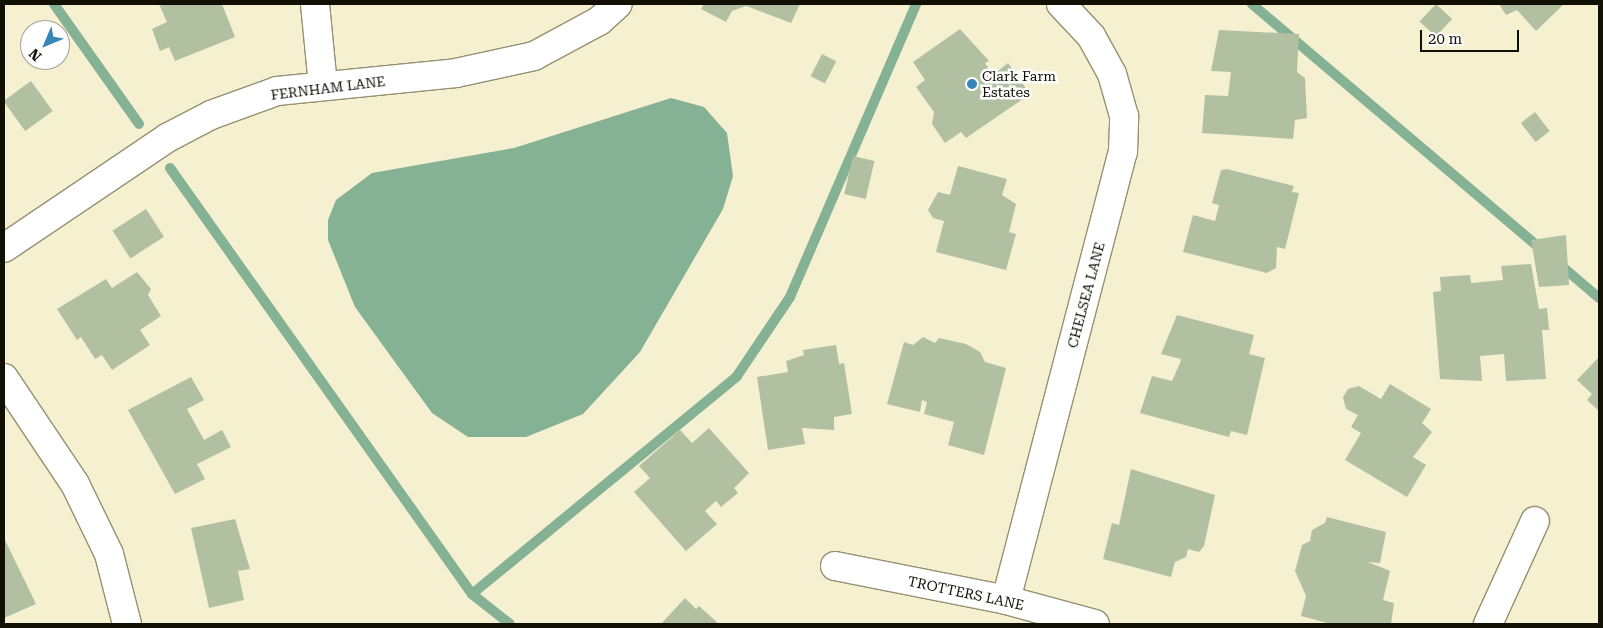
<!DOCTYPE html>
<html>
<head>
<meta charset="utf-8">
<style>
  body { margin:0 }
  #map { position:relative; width:1603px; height:628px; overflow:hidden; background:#f5f0cf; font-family:"Roboto Serif",serif }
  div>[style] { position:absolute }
  .water>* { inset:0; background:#85b195 }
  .stream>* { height:10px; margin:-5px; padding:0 5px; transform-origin:5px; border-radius:5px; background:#85b195 }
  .building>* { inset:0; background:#b2c0a2; transform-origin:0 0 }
  .roads { filter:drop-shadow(1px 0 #959072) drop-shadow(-1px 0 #959072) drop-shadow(0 1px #959072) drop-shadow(0 -1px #959072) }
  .minor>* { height:28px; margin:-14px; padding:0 14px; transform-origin:14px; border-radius:14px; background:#fff }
  .dots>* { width:14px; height:14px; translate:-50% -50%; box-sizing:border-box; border:2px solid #fff; border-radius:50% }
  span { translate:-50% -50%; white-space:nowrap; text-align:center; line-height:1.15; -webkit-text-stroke:5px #fff; paint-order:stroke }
  .poi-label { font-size:14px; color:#121005 }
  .left { translate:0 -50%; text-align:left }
  .street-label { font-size:14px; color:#121005 }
  .frame { position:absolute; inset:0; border:5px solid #121005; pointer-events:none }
  .north { position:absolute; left:20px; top:20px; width:50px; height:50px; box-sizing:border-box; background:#fff; border:1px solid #a09f9b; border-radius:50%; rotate:225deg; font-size:14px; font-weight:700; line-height:20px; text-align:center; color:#121005 }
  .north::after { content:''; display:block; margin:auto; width:18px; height:22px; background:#3886b8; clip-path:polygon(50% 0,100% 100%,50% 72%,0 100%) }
  .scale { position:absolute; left:1420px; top:30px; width:99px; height:22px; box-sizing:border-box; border:2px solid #121005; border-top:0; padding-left:6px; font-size:15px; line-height:18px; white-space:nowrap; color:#121005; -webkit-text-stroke:4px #fff; paint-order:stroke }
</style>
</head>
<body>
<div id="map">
  <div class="water">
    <div style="clip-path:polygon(671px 98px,704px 107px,727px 133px,733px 176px,723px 209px,640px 352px,583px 414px,526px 437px,468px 437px,432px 413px,355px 307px,328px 240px,328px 220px,336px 200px,372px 173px,514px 148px)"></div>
  </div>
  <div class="stream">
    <div style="left:54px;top:4px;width:147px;rotate:54.7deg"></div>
    <div style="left:1252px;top:4px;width:379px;rotate:40.3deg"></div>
    <div style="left:170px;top:168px;width:522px;rotate:54.67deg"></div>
    <div style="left:472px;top:594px;width:48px;rotate:38.3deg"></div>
    <div style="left:1558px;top:263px;width:54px;rotate:40.5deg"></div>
    <div style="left:472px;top:594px;width:343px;rotate:-39.4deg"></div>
    <div style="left:737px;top:376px;width:95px;rotate:-56.1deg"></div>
    <div style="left:790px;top:297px;width:319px;rotate:-66.7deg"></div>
  </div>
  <div class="building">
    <div style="clip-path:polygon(159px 4px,222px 4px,235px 37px,175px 61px,169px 47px,160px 51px,152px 29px,167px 22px)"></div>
    <div style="clip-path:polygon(704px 4px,800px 4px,791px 23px,746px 6px,732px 11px,726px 22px,701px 9px)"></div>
    <div style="left:1436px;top:4px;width:22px;height:24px;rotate:43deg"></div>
    <div style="clip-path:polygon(1499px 4px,1564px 4px,1536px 31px,1517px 10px,1506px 15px)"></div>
    <div style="clip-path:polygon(960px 29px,989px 61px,985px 63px,993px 75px,1008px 63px,1030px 94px,966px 138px,961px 132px,945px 143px,932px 124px,934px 112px,916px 87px,925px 80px,913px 62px)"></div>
    <div style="clip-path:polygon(1219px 30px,1299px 34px,1297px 72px,1305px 78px,1307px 118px,1295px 120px,1293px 139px,1202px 133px,1205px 95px,1228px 96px,1231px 72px,1211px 71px)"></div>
    <div style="left:822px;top:54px;width:16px;height:25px;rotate:27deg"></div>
    <div style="left:31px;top:81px;width:37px;height:34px;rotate:54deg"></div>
    <div style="left:1535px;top:112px;width:24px;height:18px;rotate:52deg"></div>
    <div style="left:853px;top:156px;width:22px;height:39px;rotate:13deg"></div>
    <div style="clip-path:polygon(958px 166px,1007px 179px,1002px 195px,1016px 204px,1009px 232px,1016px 234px,1006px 270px,936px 252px,944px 221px,933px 218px,928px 210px,938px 192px,950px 195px)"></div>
    <div style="clip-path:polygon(1227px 169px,1294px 186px,1292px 192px,1299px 193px,1285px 249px,1277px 247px,1276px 268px,1267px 273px,1183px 252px,1193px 215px,1215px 221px,1219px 205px,1212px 203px,1221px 170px)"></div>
    <div style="left:146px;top:209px;width:33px;height:40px;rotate:57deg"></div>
    <div style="clip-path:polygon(1566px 235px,1569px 285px,1539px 287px,1531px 240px)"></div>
    <div style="clip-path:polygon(1531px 264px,1539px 309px,1547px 308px,1549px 330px,1542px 330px,1546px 379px,1506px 381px,1504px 354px,1480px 356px,1482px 381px,1440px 379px,1433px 292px,1441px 291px,1440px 277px,1470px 275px,1471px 283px,1503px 280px,1501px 266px)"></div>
    <div style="clip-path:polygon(137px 272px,151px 289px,148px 295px,161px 316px,140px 330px,150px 345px,112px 370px,102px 355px,95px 359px,81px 337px,77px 340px,57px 309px,106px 279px,112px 288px)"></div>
    <div style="clip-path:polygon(1177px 315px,1254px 335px,1249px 354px,1265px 358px,1247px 435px,1231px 431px,1229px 437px,1140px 413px,1152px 376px,1172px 381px,1180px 363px,1181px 359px,1161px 354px)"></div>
    <div style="clip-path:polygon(923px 337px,935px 343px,939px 338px,966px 344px,980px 352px,985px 362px,1006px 368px,984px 455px,948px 445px,954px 422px,924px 414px,927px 402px,922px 400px,920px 412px,887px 404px,904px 342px,913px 345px)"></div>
    <div style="clip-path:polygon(836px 345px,839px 364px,844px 363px,852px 414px,834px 417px,834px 430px,802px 428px,805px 444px,768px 450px,757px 377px,788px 372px,786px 361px,804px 355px,803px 350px)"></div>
    <div style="clip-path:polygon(1599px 357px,1599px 411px,1587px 400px,1592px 394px,1577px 380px)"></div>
    <div style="clip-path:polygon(191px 377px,204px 400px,187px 409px,204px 440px,222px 430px,231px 447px,197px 464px,205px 479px,175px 494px,128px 410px)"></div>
    <div style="clip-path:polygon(1390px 384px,1431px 409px,1422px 423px,1432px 432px,1413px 457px,1426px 465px,1407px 497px,1345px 460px,1361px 433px,1351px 427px,1358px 415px,1346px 409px,1343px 397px,1348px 389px,1359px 386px,1381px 399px)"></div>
    <div style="clip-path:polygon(709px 428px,749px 473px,734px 488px,738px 493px,721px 507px,716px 501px,705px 511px,717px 524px,686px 551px,634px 492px,650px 478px,639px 466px,680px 430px,692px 443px)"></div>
    <div style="clip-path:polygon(1131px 469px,1215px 495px,1204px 546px,1199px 552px,1188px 549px,1186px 557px,1175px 562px,1171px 577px,1103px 559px,1112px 523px,1119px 525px)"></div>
    <div style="clip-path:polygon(1327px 517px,1386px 532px,1380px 563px,1368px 562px,1390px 571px,1383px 600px,1394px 603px,1391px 624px,1331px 624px,1301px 616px,1306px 596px,1295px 571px,1302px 545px,1310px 541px,1312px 530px,1325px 523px)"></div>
    <div style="clip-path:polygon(235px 519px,250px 569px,238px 571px,244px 600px,209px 608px,191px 528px)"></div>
    <div style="clip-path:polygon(4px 538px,36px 604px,4px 618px)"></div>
    <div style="clip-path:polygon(685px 598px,696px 609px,699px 606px,719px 624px,661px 624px)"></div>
  </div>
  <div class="roads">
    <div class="minor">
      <div style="left:315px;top:4px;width:82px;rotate:84.4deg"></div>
      <div style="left:4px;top:248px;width:197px;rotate:-34deg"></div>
      <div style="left:167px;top:138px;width:50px;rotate:-27.6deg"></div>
      <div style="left:211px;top:115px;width:70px;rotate:-20deg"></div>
      <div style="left:277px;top:91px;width:180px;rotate:-5.7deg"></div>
      <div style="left:456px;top:73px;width:80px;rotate:-12.3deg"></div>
      <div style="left:534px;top:56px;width:74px;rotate:-28.3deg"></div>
      <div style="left:599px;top:21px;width:25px;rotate:-42deg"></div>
      <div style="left:4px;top:378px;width:128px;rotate:56.2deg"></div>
      <div style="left:75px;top:484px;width:78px;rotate:64.1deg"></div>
      <div style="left:109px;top:554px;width:72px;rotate:75.6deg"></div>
      <div style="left:835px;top:566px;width:174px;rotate:11.2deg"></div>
      <div style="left:1006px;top:600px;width:92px;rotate:15.1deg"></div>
      <div style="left:1006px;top:600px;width:463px;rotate:-75.4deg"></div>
      <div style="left:1123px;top:152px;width:36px;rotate:-88deg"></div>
      <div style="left:1124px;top:116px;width:44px;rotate:-105.9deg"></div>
      <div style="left:1112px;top:74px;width:43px;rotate:-118.9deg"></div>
      <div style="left:1091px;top:36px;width:44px;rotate:-133.2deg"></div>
      <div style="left:1488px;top:624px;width:113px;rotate:-65.5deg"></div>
    </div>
  </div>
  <div class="dots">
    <div style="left:972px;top:84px;background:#3886b8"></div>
  </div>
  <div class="poi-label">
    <span class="left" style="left:982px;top:84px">Clark Farm<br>Estates</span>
  </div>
  <div class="street-label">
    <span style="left:328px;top:88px;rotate:-7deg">FERNHAM LANE</span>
    <span style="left:1086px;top:295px;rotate:-75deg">CHELSEA LANE</span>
    <span style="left:966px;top:593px;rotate:12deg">TROTTERS LANE</span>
  </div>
  <div class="frame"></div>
  <div class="north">N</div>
  <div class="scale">20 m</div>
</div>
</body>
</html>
